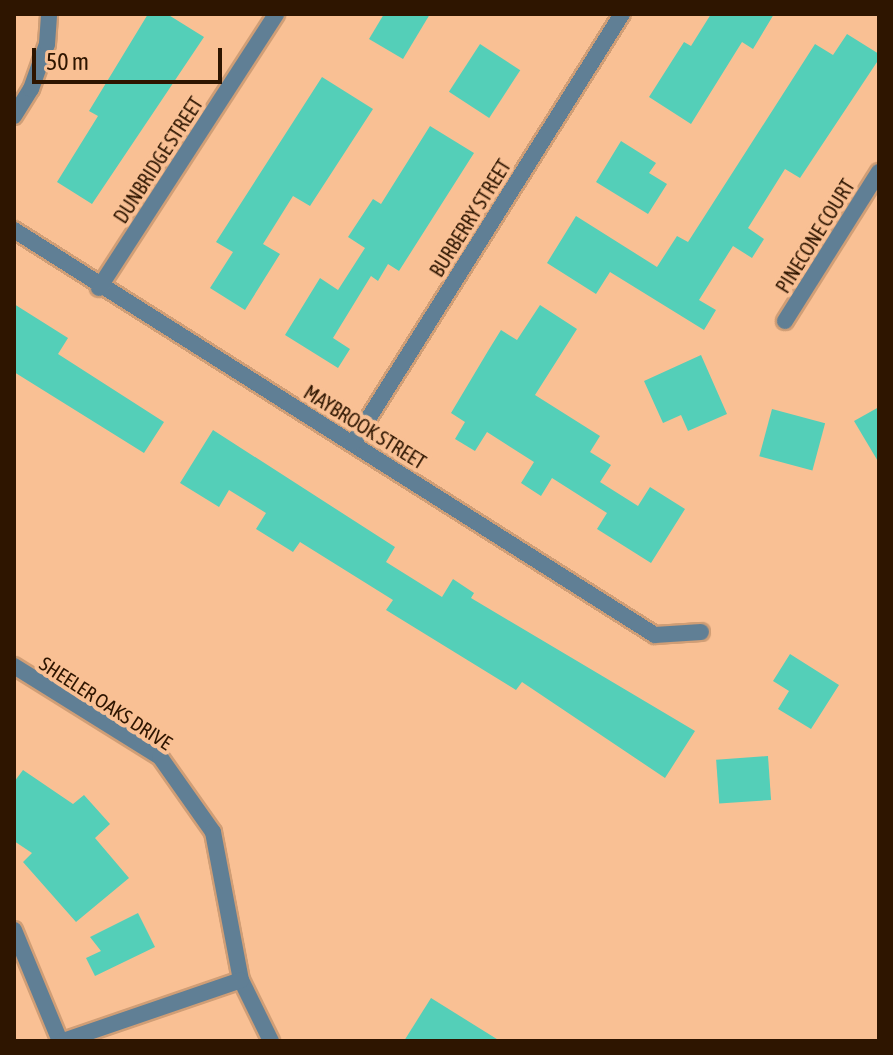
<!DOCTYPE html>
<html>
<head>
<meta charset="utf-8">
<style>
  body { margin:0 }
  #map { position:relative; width:893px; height:1055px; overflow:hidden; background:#f9c094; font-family:"Asap Condensed",sans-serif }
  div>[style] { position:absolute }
  .building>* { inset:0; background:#54cfb8; transform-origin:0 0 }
  .roads { filter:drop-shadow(2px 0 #d09e76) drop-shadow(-2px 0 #d09e76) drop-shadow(0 2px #d09e76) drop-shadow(0 -2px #d09e76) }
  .street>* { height:16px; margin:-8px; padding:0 8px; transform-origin:8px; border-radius:8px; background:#607f95 }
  span { translate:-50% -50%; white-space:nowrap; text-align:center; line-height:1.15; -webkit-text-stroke:8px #f9c094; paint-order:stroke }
  .street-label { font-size:20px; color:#2e1500 }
  .frame { position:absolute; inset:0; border:16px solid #2e1500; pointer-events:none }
  .scale { position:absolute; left:32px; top:48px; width:190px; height:36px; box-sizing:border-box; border:4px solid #2e1500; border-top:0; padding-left:10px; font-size:24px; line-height:28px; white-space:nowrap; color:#2e1500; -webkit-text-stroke:6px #f9c094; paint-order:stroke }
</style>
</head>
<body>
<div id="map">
  <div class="building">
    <div style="clip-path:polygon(148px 14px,167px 14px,204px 37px,92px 204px,57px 182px,98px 116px,89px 111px)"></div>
    <div style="clip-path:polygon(384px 14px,430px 14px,403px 59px,369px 39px)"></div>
    <div style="clip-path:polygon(711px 14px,774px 14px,753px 49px,742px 42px,691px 124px,649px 97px,684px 42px,691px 46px)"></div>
    <div style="clip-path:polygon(847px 34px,879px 54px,879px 59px,800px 178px,785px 169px,748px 228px,764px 239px,752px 258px,733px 246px,699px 300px,716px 310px,704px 330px,610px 272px,596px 294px,547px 263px,576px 216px,657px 267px,677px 236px,688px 242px,815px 44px,833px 55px)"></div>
    <div style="left:480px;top:44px;width:48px;height:57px;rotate:33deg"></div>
    <div style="clip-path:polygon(322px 77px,373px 109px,310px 206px,293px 196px,263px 244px,280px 254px,245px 310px,210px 288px,233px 252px,216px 242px)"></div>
    <div style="clip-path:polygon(430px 126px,474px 153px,399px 271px,388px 264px,378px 281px,371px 276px,333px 338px,350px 349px,338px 368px,285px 335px,320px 278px,338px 290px,365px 248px,348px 237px,373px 199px,381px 204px)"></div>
    <div style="clip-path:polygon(621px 141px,656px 163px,649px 173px,667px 184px,648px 214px,596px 182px)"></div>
    <div style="clip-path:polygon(14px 304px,68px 338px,58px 354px,164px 422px,144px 453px,14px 372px)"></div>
    <div style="clip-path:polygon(540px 305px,577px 329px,535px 395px,600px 436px,590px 452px,611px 465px,600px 482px,638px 506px,650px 487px,685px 509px,651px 563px,597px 529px,607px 513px,552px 478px,541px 496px,521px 483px,534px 462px,487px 432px,475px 451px,455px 439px,465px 422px,451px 413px,488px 351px,501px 330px,517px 340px)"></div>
    <div style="clip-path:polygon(701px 355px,727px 414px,688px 431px,681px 415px,663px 423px,644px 381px)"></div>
    <div style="clip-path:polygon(879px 407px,879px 463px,854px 421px)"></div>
    <div style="left:772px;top:409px;width:55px;height:49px;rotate:15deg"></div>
    <div style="clip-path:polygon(213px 430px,395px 547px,386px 562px,442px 597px,453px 579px,474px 593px,471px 598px,695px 731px,665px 778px,522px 682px,516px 690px,386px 610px,393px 600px,300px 542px,293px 552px,256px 529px,266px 513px,229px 490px,219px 507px,180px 483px)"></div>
    <div style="clip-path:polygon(790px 654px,839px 685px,811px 729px,778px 709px,789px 691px,773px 681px)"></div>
    <div style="left:768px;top:756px;width:44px;height:52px;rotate:86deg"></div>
    <div style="clip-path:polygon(23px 770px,73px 804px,84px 795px,110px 824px,95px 838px,129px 878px,76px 922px,23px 862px,32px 853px,14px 841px,14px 782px)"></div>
    <div style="clip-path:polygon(138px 913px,155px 947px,95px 976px,86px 958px,101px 951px,90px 937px)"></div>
    <div style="clip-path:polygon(431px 998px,500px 1041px,404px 1041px)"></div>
  </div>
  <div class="roads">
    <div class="street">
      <div style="left:14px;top:116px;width:32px;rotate:-58deg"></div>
      <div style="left:31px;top:89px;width:48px;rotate:-70.4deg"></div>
      <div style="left:47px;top:44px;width:30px;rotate:-86deg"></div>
      <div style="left:14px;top:230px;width:758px;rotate:32.29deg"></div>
      <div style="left:655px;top:635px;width:46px;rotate:-3.7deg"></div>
      <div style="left:99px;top:288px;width:326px;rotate:-57.1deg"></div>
      <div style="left:785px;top:321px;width:176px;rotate:-57.8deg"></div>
      <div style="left:353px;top:443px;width:506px;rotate:-57.91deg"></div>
      <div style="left:14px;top:666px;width:172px;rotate:31.9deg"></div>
      <div style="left:160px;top:757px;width:92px;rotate:54.8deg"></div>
      <div style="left:213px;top:832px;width:151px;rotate:79.3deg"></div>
      <div style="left:241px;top:980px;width:68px;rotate:63.8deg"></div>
      <div style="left:14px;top:930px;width:120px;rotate:67.5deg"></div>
      <div style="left:63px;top:1041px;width:188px;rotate:-18.9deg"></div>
    </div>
  </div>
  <div class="street-label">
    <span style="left:158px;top:160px;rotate:-57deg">DUNBRIDGE STREET</span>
    <span style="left:470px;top:218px;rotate:-58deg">BURBERRY STREET</span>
    <span style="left:815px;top:236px;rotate:-58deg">PINECONE COURT</span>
    <span style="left:365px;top:427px;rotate:32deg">MAYBROOK STREET</span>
    <span style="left:106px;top:703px;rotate:33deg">SHEELER OAKS DRIVE</span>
  </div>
  <div class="frame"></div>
  <div class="scale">50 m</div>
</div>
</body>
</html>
